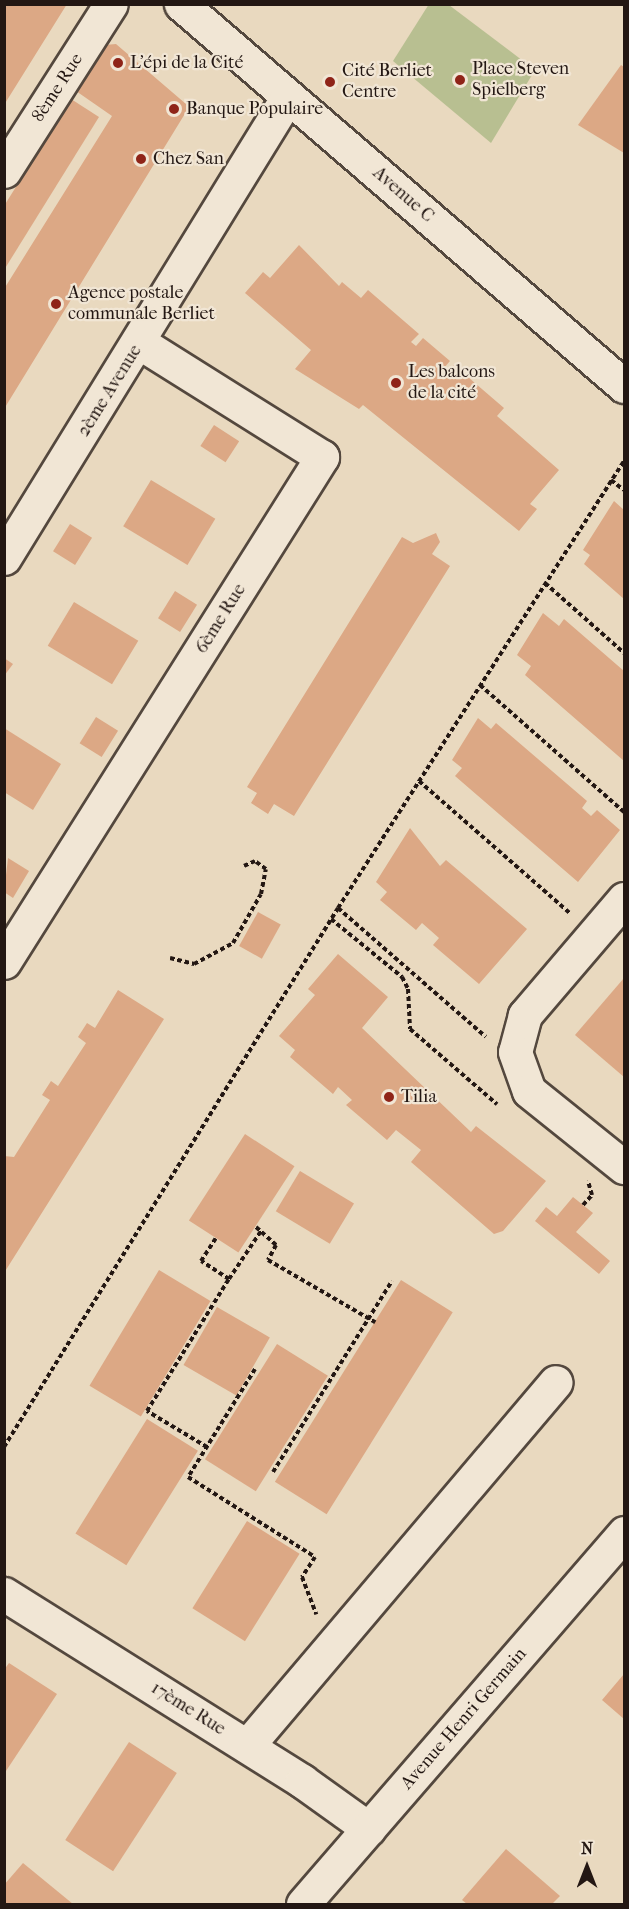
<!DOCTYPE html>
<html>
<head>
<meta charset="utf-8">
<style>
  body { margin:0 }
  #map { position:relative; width:629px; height:1909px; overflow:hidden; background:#e9d9bf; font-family:"IM FELL French Canon",serif }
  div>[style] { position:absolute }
  .green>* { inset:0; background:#b8bf91 }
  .building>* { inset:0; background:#dca885; transform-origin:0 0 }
  .path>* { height:4px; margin-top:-2px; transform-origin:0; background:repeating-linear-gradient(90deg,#231713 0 4.5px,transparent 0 7.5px) }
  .roads { filter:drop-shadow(2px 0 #54483e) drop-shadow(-2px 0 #54483e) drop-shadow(0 2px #54483e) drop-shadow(0 -2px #54483e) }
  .minor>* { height:33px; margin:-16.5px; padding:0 16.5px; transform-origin:16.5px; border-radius:16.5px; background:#f1e6d5 }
  .dots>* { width:16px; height:16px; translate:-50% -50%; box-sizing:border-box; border:3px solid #f1e6d5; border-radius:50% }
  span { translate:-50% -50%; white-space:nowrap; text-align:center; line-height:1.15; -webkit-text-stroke:4.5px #f1e6d5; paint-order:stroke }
  .poi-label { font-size:18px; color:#231713 }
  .left { translate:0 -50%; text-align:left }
  .street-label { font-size:18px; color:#231713 }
  .frame { position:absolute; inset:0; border:6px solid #231713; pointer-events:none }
  .north { position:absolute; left:557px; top:1837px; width:60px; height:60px; -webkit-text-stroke:4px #f1e6d5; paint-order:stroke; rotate:0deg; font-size:16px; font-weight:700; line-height:24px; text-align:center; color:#231713 }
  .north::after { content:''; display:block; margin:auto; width:21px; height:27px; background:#231713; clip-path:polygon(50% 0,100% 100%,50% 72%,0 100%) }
</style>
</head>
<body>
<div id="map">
  <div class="green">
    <div style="clip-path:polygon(429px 4px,449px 5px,535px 70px,491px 143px,393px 61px)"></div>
  </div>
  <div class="building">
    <div style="clip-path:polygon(4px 4px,67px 4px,4px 105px,5px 13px)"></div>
    <div style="clip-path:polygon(116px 44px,186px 104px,186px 112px,4px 409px,4px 289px,112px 116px,76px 91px,105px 45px)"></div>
    <div style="clip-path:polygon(621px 65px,624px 67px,624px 153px,578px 125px)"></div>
    <div style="clip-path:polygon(71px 99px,99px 117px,4px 270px,4px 206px)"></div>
    <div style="clip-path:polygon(299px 245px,339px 286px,342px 282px,361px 298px,368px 290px,419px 334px,411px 342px,416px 346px,423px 338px,450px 361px,443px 369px,447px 373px,454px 365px,504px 408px,497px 416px,559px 470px,530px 504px,537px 509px,519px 531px,363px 405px,359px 409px,295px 369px,311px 350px,245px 293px,263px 272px,270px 278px)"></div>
    <div style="left:214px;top:425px;width:30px;height:25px;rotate:33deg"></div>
    <div style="left:151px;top:480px;width:75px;height:54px;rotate:31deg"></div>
    <div style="clip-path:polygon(614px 501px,624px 510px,624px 599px,584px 564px,590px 555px,583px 550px)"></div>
    <div style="left:70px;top:524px;width:26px;height:32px;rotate:32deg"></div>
    <div style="clip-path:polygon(436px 533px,440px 542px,432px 554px,450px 566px,294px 816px,274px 804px,268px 814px,251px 803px,257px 793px,247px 787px,402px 537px,413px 543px)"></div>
    <div style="left:175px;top:591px;width:26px;height:32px;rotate:32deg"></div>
    <div style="left:74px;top:602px;width:75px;height:51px;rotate:31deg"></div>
    <div style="clip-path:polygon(543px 613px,559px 626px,564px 619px,624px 671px,624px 761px,525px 675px,531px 666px,517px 655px)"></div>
    <div style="clip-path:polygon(4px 658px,13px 664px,4px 676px)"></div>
    <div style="left:96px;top:717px;width:26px;height:31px;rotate:32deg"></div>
    <div style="clip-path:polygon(478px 718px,491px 729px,496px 723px,587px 801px,582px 808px,591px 816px,597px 810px,620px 830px,578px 882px,455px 776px,462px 768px,452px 760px)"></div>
    <div style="clip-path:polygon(4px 728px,61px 764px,33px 810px,4px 792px)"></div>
    <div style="clip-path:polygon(410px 828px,440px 866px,446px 860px,527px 929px,479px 984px,433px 945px,439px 938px,422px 923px,416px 930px,380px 900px,387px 892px,376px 882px)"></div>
    <div style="clip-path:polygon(8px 858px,29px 871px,13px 898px,4px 892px)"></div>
    <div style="left:258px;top:912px;width:26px;height:39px;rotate:29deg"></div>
    <div style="clip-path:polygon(338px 954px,388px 997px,362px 1028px,471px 1132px,476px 1126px,546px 1181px,503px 1231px,494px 1234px,411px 1162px,421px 1150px,396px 1130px,387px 1140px,346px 1105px,352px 1100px,338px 1087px,333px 1094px,290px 1057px,295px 1050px,279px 1036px,315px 995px,308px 989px)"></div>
    <div style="clip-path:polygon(624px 978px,624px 1077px,575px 1035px)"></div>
    <div style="clip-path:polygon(118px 990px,164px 1019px,4px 1273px,4px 1156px,14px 1157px,50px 1100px,42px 1095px,51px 1081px,58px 1086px,86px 1043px,78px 1037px,87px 1023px,95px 1028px)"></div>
    <div style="left:245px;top:1134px;width:59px;height:103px;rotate:33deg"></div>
    <div style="left:300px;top:1171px;width:63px;height:47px;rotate:31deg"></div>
    <div style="clip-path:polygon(573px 1197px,593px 1213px,576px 1232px,610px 1261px,599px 1274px,535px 1221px,546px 1207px,557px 1216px)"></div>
    <div style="left:159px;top:1270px;width:60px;height:135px;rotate:31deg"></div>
    <div style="left:401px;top:1280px;width:61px;height:238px;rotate:32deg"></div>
    <div style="left:217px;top:1307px;width:61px;height:67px;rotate:30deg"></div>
    <div style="left:277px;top:1344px;width:60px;height:136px;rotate:32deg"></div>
    <div style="left:147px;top:1419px;width:60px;height:135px;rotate:32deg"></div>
    <div style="left:247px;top:1521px;width:62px;height:103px;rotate:32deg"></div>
    <div style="clip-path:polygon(9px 1663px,57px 1694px,4px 1774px,4px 1670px)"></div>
    <div style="clip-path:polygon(624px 1674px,624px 1719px,602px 1700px)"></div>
    <div style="left:129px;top:1742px;width:57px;height:117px;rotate:33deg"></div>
    <div style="clip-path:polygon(506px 1849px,560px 1896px,552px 1904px,467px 1904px,462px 1900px)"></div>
    <div style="clip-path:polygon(23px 1863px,73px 1904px,4px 1904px,4px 1885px)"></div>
  </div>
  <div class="path">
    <div style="left:611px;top:480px;width:16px;rotate:38deg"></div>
    <div style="left:545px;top:583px;width:106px;rotate:41.5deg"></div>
    <div style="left:480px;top:685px;width:192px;rotate:41.4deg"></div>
    <div style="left:419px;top:781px;width:201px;rotate:41.2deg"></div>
    <div style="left:338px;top:908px;width:531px;rotate:-57.39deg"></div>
    <div style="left:331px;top:919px;width:92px;rotate:39.2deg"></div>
    <div style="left:402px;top:977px;width:13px;rotate:63deg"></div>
    <div style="left:408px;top:989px;width:40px;rotate:87.1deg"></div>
    <div style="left:410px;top:1029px;width:115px;rotate:40.8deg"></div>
    <div style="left:170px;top:958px;width:25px;rotate:14deg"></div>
    <div style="left:194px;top:964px;width:44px;rotate:-28.3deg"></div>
    <div style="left:233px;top:943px;width:56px;rotate:-60.3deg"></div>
    <div style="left:261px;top:894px;width:25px;rotate:-79deg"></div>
    <div style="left:266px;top:869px;width:14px;rotate:-144deg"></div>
    <div style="left:255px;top:861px;width:12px;rotate:156deg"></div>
    <div style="left:583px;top:1205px;width:13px;rotate:-48deg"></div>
    <div style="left:592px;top:1195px;width:15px;rotate:-106deg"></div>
    <div style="left:256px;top:1227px;width:27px;rotate:42deg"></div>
    <div style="left:276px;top:1245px;width:17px;rotate:118deg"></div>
    <div style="left:268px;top:1260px;width:124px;rotate:30.1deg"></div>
    <div style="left:229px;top:1279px;width:58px;rotate:-56.3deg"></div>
    <div style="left:255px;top:1369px;width:127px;rotate:121.8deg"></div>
    <div style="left:188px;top:1477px;width:150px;rotate:32.2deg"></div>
    <div style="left:315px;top:1557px;width:24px;rotate:123deg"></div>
    <div style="left:302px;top:1577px;width:40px;rotate:69deg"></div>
    <div style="left:4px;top:1447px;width:634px;rotate:-58.21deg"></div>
    <div style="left:338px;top:908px;width:196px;rotate:41.1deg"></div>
    <div style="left:207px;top:1447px;width:70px;rotate:-149deg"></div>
    <div style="left:147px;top:1411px;width:155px;rotate:-58.2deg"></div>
    <div style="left:229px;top:1279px;width:33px;rotate:-147deg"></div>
    <div style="left:201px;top:1261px;width:27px;rotate:-57deg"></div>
    <div style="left:273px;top:1472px;width:225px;rotate:-58.1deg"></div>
  </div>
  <div class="roads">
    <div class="minor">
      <div style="left:181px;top:4px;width:585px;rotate:40.77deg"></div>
      <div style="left:4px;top:171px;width:198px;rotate:-57.4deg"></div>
      <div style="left:4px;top:558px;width:540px;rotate:-58.4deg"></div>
      <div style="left:624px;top:899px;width:153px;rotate:130.5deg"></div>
      <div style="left:525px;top:1015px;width:38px;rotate:105deg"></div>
      <div style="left:515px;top:1052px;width:41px;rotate:70.3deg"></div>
      <div style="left:529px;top:1091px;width:122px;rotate:38.7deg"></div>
      <div style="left:4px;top:962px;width:597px;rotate:-57.8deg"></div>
      <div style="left:322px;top:457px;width:215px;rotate:-147.9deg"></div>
      <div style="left:4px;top:1594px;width:352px;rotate:32.1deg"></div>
      <div style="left:302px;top:1781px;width:82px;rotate:35.6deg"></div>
      <div style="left:247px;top:1746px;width:477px;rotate:-49.7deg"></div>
      <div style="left:303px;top:1904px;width:491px;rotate:-49.1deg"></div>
    </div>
  </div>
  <div class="dots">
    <div style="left:118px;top:63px;background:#8f2418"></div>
    <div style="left:460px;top:80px;background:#8f2418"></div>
    <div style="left:330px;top:82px;background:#8f2418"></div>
    <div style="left:174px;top:109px;background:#8f2418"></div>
    <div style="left:141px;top:159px;background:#8f2418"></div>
    <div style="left:56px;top:304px;background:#8f2418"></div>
    <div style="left:396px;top:383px;background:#8f2418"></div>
    <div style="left:389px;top:1097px;background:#8f2418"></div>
  </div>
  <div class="poi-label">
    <span class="left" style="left:130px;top:63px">L'épi de la Cité</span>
    <span class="left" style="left:472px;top:80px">Place Steven<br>Spielberg</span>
    <span class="left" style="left:342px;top:82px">Cité Berliet<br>Centre</span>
    <span class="left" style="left:186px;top:109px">Banque Populaire</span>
    <span class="left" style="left:153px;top:159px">Chez San</span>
    <span class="left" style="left:68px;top:304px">Agence postale<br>communale Berliet</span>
    <span class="left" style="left:408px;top:383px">Les balcons<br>de la cité</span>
    <span class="left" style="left:401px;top:1097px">Tilia</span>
  </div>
  <div class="street-label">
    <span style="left:58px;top:88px;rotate:-57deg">8ème Rue</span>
    <span style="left:403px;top:195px;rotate:41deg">Avenue C</span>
    <span style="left:110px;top:391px;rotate:-58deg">2ème Avenue</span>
    <span style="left:221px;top:619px;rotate:-58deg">6ème Rue</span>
    <span style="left:188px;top:1709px;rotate:32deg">17ème Rue</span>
    <span style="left:464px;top:1719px;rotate:-49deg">Avenue Henri Germain</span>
  </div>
  <div class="frame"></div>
  <div class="north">N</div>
</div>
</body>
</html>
